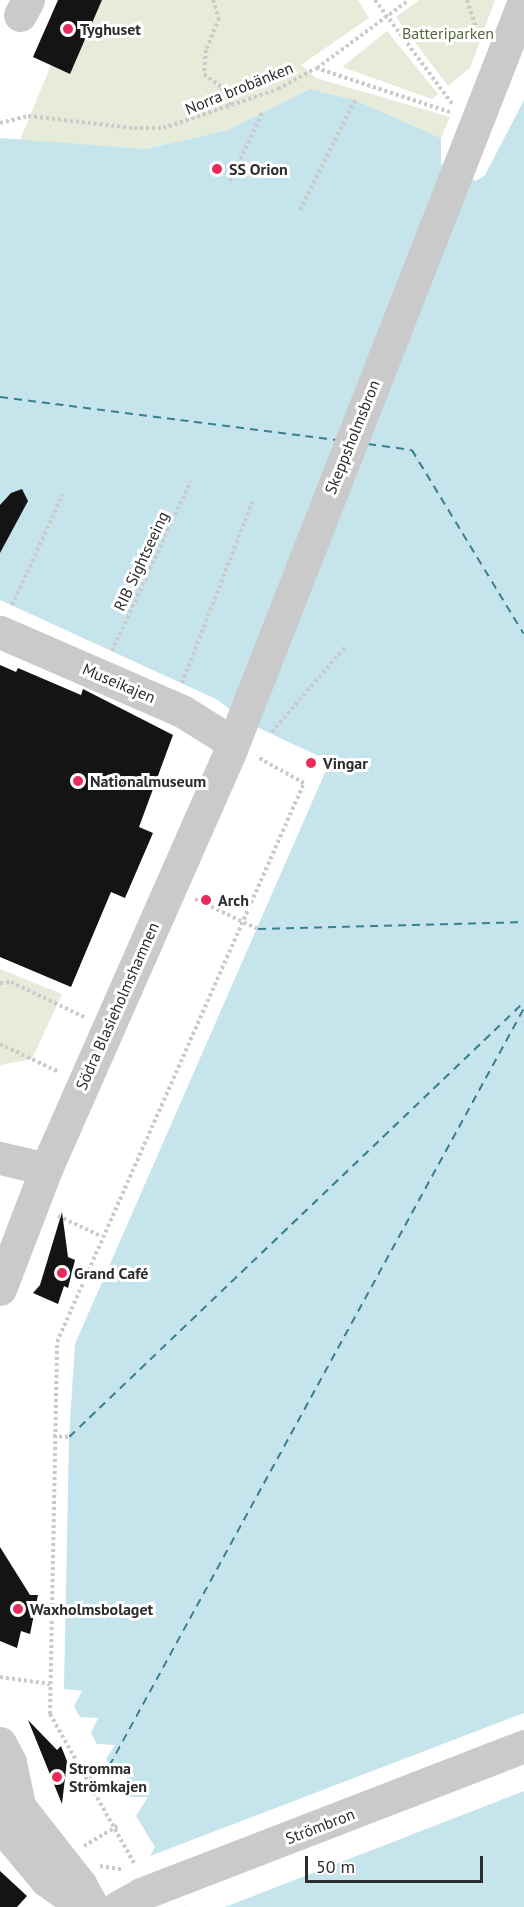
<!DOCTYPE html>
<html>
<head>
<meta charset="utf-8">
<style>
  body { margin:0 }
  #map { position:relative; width:524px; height:1907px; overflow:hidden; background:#fff; font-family:"PT Sans",sans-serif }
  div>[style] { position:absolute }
  .green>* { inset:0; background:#e6ebda }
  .water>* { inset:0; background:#c5e4ec }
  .pier>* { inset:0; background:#fff }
  .ferry>* { height:1.5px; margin-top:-0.75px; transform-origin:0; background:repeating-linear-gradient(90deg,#397f90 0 8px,transparent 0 14px) }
  .building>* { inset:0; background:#141414 }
  .path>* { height:4px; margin-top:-2px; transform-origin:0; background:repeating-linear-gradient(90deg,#cacaca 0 3px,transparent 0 6px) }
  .minor>* { height:33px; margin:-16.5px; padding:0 16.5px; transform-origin:16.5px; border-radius:16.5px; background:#cacaca }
  .dots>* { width:16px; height:16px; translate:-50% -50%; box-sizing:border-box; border:3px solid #fff; border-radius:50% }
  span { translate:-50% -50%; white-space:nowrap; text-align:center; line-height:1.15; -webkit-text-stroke:6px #fff; paint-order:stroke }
  .poi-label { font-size:16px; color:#2d2d2d; font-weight:700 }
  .left { translate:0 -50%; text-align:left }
  .park-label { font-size:16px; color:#596939 }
  .street-label { font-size:16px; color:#2d2d2d }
  .scale { position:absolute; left:305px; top:1856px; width:178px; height:27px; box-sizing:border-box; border:3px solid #2d2d2d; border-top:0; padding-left:8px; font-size:18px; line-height:21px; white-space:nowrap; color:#2d2d2d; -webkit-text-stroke:4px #fff; paint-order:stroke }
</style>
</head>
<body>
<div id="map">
  <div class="green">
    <div style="clip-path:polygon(102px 0,358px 0,369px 18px,301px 65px,316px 78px,450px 117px,441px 138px,355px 100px,310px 89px,228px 130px,146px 149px,20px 140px,51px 65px,70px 73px)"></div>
    <div style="clip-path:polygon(419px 0,495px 0,470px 68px,448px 86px,396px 17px)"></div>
    <div style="clip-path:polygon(387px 31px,438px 94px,432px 99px,342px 67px)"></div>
    <div style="clip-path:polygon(0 969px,62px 994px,32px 1059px,0 1065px)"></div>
  </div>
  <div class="water">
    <div style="clip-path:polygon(310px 89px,355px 100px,441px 138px,441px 164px,476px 181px,485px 175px,524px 100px,524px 1907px,186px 1907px,150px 1856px,155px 1847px,136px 1816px,148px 1797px,128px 1797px,122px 1786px,130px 1771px,113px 1772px,106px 1759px,115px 1745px,97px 1744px,91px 1733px,98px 1718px,80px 1717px,74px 1706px,82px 1691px,64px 1689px,69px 1437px,75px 1344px,327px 768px,323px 758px,250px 724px,216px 699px,0 600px,0 138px,146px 149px,228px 130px)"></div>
  </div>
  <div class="pier">
    <div style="clip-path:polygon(524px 1713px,524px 1791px,225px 1907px,186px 1907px,150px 1856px)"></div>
  </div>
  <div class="ferry">
    <div style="left:0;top:397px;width:339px;rotate:7.3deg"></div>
    <div style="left:368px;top:444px;width:44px;rotate:7.8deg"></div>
    <div style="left:412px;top:450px;width:215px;rotate:58.7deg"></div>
    <div style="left:258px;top:929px;width:266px;rotate:-1.5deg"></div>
    <div style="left:69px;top:1437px;width:629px;rotate:-43.71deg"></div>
    <div style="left:109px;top:1766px;width:864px;rotate:-61.3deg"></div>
  </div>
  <div class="building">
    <div style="clip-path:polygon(58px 0,102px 0,70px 74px,33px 57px)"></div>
    <div style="clip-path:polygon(22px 489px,28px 501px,0 553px,0 505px,11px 493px)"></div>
    <div style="clip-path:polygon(0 665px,16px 672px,18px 668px,81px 695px,83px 689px,173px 735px,139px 827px,153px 833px,125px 898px,111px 892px,71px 987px,0 957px)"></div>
    <div style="clip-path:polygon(62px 1212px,68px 1257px,75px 1260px,68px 1288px,64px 1286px,58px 1304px,33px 1293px,40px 1285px)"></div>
    <div style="clip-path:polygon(0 1547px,30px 1595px,38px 1595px,30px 1634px,21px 1631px,17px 1648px,0 1641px)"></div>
    <div style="clip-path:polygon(28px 1720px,57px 1750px,61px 1746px,67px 1761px,62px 1804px)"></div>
    <div style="clip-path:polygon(0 1871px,27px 1896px,17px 1907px,0 1907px)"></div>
  </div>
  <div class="path">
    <div style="left:213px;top:0;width:19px;rotate:72deg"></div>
    <div style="left:219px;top:18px;width:35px;rotate:112deg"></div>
    <div style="left:206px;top:50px;width:24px;rotate:95deg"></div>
    <div style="left:204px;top:74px;width:21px;rotate:37deg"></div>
    <div style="left:221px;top:87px;width:20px;rotate:63deg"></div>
    <div style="left:375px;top:0;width:131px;rotate:53.4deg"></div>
    <div style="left:467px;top:0;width:39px;rotate:72deg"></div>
    <div style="left:317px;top:68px;width:114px;rotate:-36.5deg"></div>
    <div style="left:0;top:123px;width:29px;rotate:-14deg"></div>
    <div style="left:28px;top:116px;width:107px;rotate:6.5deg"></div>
    <div style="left:134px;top:128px;width:29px"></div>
    <div style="left:163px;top:128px;width:121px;rotate:-18.7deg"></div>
    <div style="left:278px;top:89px;width:43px;rotate:-28.9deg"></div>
    <div style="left:316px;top:68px;width:144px;rotate:18.2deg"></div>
    <div style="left:230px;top:181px;width:77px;rotate:-64.8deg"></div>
    <div style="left:300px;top:210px;width:123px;rotate:-63.4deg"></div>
    <div style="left:12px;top:605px;width:122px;rotate:-65.3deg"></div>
    <div style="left:112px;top:651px;width:187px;rotate:-65.1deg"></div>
    <div style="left:182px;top:683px;width:196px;rotate:-68.8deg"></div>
    <div style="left:272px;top:732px;width:112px;rotate:-49.3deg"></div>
    <div style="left:195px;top:899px;width:70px;rotate:25.5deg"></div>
    <div style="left:0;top:983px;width:11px;rotate:-5deg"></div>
    <div style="left:11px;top:982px;width:81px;rotate:25.6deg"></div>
    <div style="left:0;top:1044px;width:65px;rotate:25.4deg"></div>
    <div style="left:58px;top:1216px;width:47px;rotate:24.9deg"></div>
    <div style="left:53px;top:1436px;width:16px;rotate:4deg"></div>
    <div style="left:0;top:1677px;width:51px;rotate:7.8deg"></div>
    <div style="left:89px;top:1778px;width:23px;rotate:-31deg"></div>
    <div style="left:84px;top:1846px;width:39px;rotate:-31deg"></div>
    <div style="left:134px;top:1863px;width:171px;rotate:-119.4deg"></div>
    <div style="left:50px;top:1714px;width:372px;rotate:-88.9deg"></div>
    <div style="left:57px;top:1342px;width:611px;rotate:-66.16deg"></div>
    <div style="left:304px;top:783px;width:54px;rotate:-151deg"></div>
    <div style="left:100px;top:1866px;width:24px;rotate:9deg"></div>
  </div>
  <div class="minor">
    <div style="left:20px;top:15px;width:17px;rotate:-62deg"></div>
    <div style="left:0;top:632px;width:198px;rotate:23.5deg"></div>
    <div style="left:182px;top:711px;width:60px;rotate:32.1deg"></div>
    <div style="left:0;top:1158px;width:47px;rotate:13.4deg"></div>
    <div style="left:0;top:1289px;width:129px;rotate:-69deg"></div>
    <div style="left:46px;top:1169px;width:459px;rotate:-66.2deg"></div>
    <div style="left:231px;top:749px;width:803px;rotate:-68.61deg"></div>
    <div style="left:0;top:1743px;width:21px;rotate:62deg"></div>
    <div style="left:10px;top:1762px;width:44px;rotate:78.2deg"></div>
    <div style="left:0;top:1782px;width:130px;rotate:51.9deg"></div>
    <div style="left:80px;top:1884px;width:26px;rotate:61deg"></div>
    <div style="left:0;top:1825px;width:72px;rotate:50.1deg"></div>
    <div style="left:46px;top:1880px;width:47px;rotate:35.4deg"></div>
    <div style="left:118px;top:1907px;width:26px;rotate:-29deg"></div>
    <div style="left:141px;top:1894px;width:411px;rotate:-21.1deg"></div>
  </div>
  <div class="dots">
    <div style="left:68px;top:29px;background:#e92a5b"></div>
    <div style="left:217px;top:169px;background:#e92a5b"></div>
    <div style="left:311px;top:763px;background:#e92a5b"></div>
    <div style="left:78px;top:781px;background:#e92a5b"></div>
    <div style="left:206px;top:900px;background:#e92a5b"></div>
    <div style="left:62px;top:1273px;background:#e92a5b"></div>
    <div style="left:18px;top:1609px;background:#e92a5b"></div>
    <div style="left:57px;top:1777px;background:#e92a5b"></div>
  </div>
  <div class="poi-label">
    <span class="left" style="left:80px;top:29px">Tyghuset</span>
    <span class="left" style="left:229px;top:169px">SS Orion</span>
    <span class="left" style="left:323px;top:763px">Vingar</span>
    <span class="left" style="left:90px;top:781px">Nationalmuseum</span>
    <span class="left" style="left:218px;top:900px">Arch</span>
    <span class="left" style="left:74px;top:1273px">Grand Café</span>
    <span class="left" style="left:30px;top:1609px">Waxholmsbolaget</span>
    <span class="left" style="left:69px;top:1777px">Stromma<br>Strömkajen</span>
  </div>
  <div class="park-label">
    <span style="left:448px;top:33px">Batteriparken</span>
  </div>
  <div class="street-label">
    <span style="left:239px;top:88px;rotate:-22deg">Norra brobänken</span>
    <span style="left:352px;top:437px;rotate:-68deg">Skeppsholmsbron</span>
    <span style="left:141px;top:561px;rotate:-65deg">RIB Sightseeing</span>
    <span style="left:119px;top:683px;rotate:23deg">Museikajen</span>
    <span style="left:117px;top:1006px;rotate:-66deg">Södra Blasieholmshamnen</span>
    <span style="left:320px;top:1826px;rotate:-21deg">Strömbron</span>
  </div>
  <div class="scale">50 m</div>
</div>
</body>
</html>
